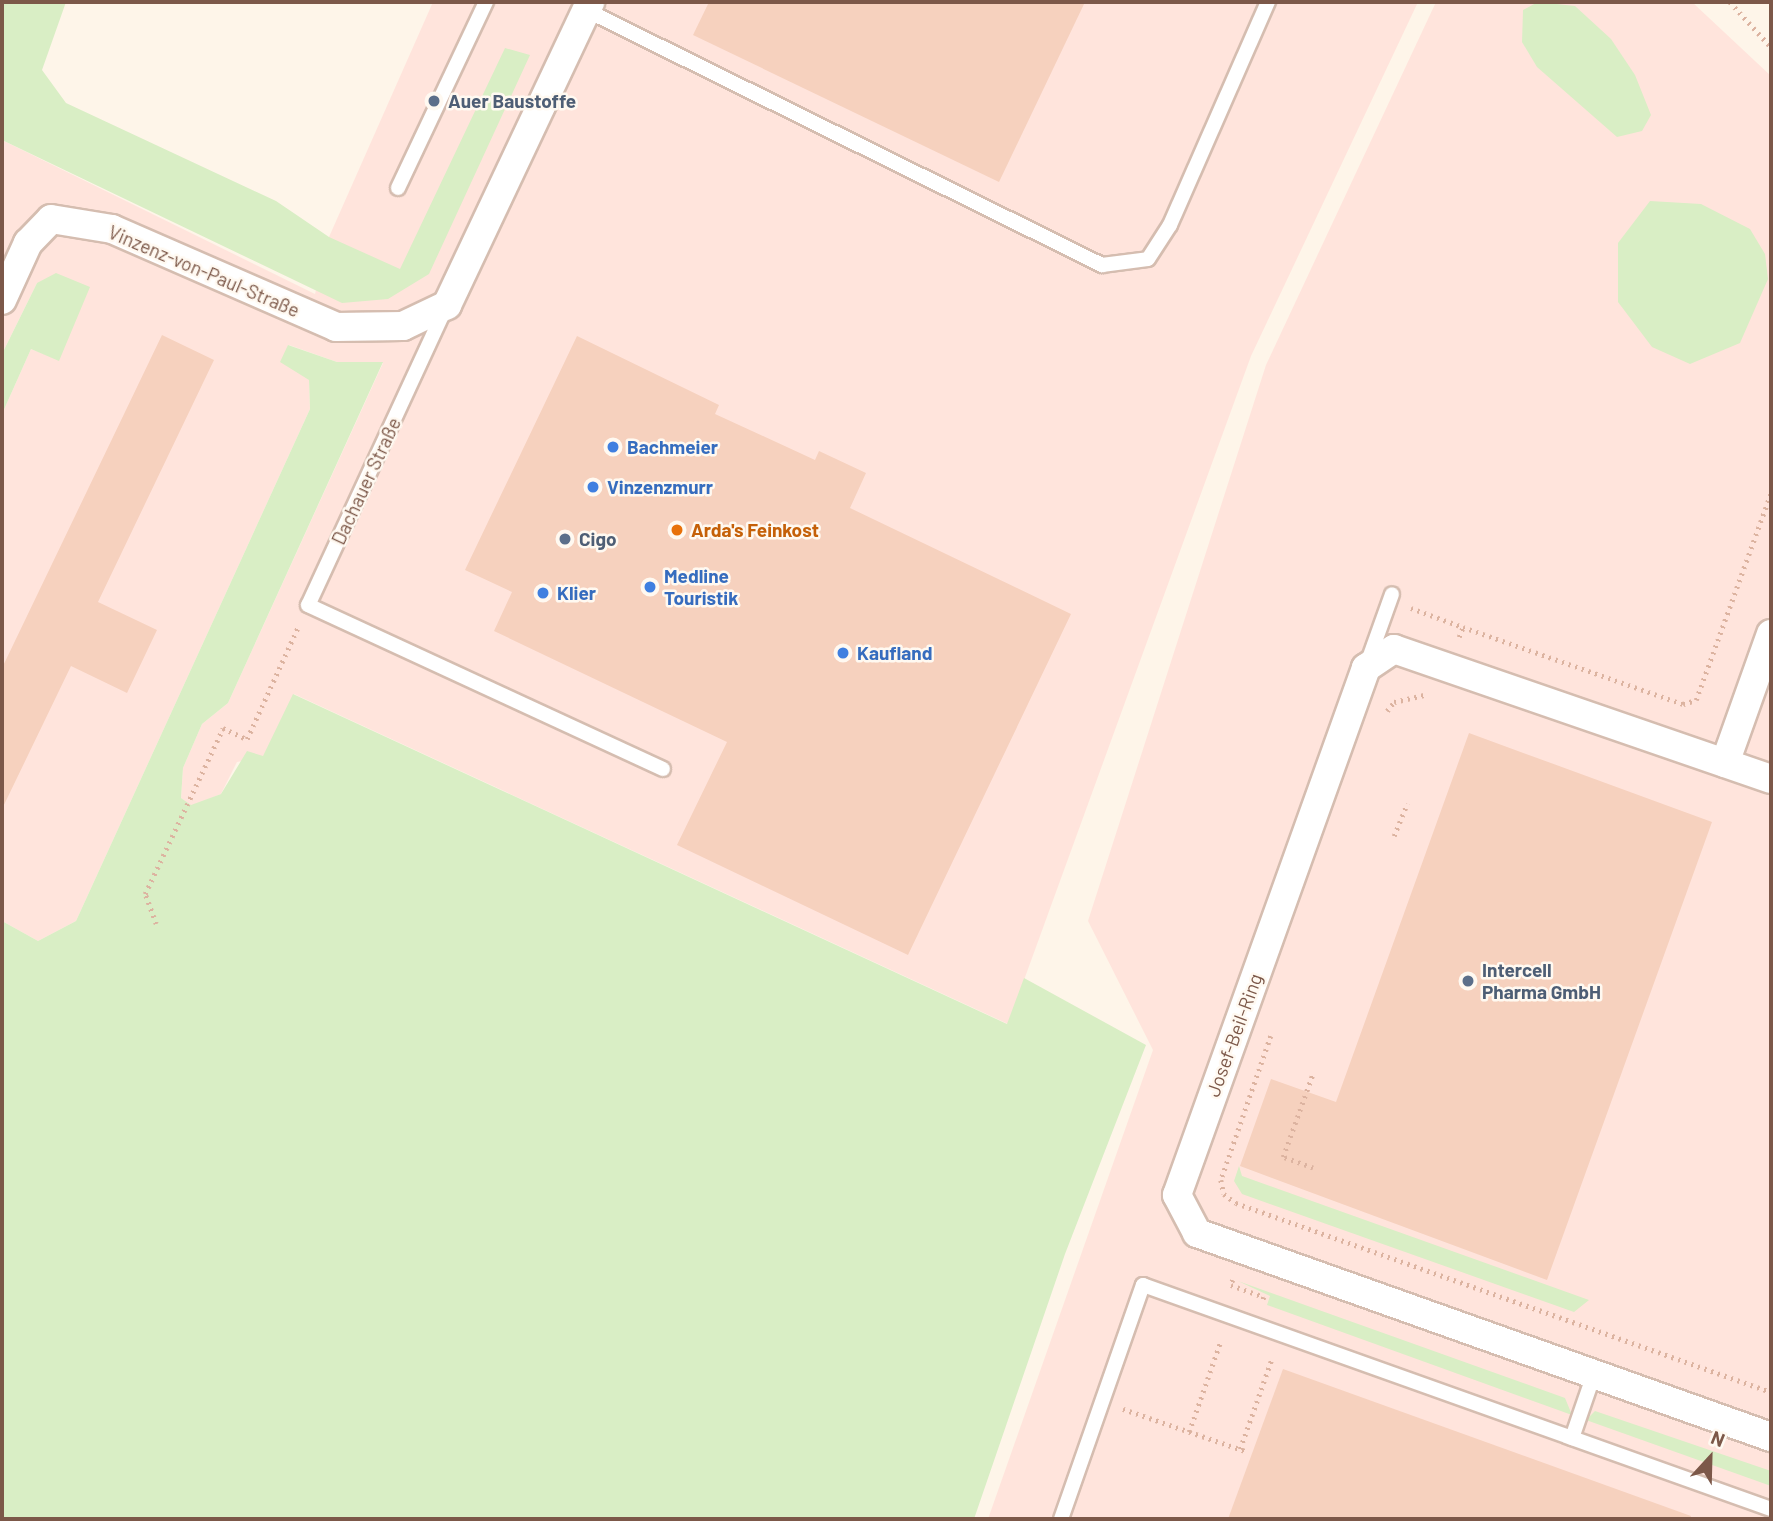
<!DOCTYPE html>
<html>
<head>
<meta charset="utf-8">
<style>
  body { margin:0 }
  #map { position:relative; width:1773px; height:1521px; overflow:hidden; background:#fef5e9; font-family:Barlow,sans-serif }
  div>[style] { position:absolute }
  .commercial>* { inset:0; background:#ffe4dc }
  .green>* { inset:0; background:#d9eec5 }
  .building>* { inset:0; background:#f6d1be }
  .path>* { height:4.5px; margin-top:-2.25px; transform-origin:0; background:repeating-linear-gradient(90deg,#dcb3a0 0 2px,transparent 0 7px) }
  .roads { filter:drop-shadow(2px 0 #d5bdb0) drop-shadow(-2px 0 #d5bdb0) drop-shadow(0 2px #d5bdb0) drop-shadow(0 -2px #d5bdb0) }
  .lane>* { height:14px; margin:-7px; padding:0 7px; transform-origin:7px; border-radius:7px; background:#fff }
  .street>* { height:28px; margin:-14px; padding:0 14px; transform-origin:14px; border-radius:14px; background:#fff }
  .dots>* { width:19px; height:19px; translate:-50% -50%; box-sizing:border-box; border:4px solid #fff9f1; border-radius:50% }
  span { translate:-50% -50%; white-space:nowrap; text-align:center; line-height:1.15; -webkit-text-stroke:5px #fff9f1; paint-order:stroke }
  .service-label { font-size:19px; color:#4e5e75; font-weight:700 }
  .left { translate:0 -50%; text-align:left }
  .street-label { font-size:19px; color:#7c5849 }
  .shop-label { font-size:19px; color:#366cbe; font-weight:700 }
  .food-label { font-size:19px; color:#c56008; font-weight:700 }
  .frame { position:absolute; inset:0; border:4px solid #7c5849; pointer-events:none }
  .north { position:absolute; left:1675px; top:1423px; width:70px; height:70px; -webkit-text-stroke:5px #fff9f1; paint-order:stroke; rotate:22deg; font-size:19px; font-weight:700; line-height:28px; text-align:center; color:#7c5849 }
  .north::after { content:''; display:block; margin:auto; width:24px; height:32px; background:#7c5849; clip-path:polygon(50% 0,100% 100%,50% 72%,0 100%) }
</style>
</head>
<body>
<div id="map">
  <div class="commercial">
    <div style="clip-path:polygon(433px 2px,1418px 2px,1251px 356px,1008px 1024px,294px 694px,263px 757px,237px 762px,221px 794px,191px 806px,181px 798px,183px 768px,202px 724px,228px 703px,383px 363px,337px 362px,289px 345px,309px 380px,310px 409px,76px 921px,38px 941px,2px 921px,2px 414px,31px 349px,59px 360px,37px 283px,2px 354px,2px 140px,315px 294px,329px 237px)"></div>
    <div style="clip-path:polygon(1436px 2px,1692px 2px,1771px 76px,1771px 1519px,988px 1519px,1153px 1050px,1088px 921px,1266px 365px)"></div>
  </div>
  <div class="green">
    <div style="clip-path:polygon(2px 2px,66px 2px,42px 70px,66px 103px,276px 201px,329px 237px,400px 269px,505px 48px,530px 55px,429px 274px,388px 299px,342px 303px,2px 140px)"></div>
    <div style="clip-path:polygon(1538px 2px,1575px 6px,1611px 39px,1635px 75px,1651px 115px,1642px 131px,1617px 137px,1537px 67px,1522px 42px,1523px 10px)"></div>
    <div style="clip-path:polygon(1650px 201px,1701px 204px,1750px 229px,1765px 254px,1768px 279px,1740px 343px,1690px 364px,1652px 347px,1618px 302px,1618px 243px)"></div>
    <div style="clip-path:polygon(56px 273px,90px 287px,59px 361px,31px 349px,2px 414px,2px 354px,37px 283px)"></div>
    <div style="clip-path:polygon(288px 345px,337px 362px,383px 362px,228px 703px,202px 724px,183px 768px,181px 798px,191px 805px,221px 794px,247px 751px,263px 756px,293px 694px,1007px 1024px,1024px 978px,1146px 1045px,1065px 1254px,974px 1519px,2px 1519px,2px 921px,38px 941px,76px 921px,310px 409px,309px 380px,280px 362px)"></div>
    <div style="clip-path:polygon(1239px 1166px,1242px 1176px,1589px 1300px,1574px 1312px,1242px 1194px,1234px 1181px)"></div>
    <div style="clip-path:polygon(1238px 1281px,1565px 1398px,1572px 1415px,1267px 1305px,1270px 1296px)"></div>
    <div style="clip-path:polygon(1595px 1411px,1771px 1471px,1771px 1486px,1586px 1420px)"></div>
  </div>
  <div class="building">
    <div style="clip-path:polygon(709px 2px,1085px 2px,999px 182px,693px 35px)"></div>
    <div style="clip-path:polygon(162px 335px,214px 360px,98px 602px,157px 630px,127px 693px,71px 666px,2px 809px,2px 668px)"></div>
    <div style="clip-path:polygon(577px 336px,719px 405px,715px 414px,815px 460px,819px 451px,866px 473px,850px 508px,1071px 614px,908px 955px,677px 845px,727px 742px,494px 631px,512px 592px,465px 570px)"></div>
    <div style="clip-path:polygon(1469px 733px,1712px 822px,1547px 1280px,1240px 1166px,1271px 1079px,1336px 1102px)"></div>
    <div style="clip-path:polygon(1283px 1369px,1691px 1516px,1690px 1519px,1228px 1519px)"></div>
  </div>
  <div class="path">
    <div style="left:1730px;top:2px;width:61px;rotate:47.7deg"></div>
    <div style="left:1411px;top:608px;width:55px;rotate:20.1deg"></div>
    <div style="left:1459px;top:637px;width:11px;rotate:-68deg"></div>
    <div style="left:1463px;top:627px;width:233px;rotate:19.3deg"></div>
    <div style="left:1683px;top:704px;width:14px;rotate:-17deg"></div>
    <div style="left:1696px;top:700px;width:220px;rotate:-70.1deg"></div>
    <div style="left:1387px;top:711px;width:11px;rotate:-52deg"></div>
    <div style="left:1394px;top:702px;width:32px;rotate:-13deg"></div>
    <div style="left:1394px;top:836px;width:35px;rotate:-68deg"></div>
    <div style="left:156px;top:924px;width:32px;rotate:-110deg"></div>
    <div style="left:145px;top:894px;width:183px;rotate:-64.8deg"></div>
    <div style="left:223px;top:728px;width:26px;rotate:25deg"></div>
    <div style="left:247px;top:739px;width:125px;rotate:-65.5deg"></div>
    <div style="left:1271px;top:1036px;width:152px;rotate:109.1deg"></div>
    <div style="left:1221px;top:1180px;width:14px;rotate:78deg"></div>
    <div style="left:1224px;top:1194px;width:15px;rotate:37deg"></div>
    <div style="left:1236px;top:1203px;width:567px;rotate:19.46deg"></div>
    <div style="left:1313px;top:1168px;width:32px;rotate:-160deg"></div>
    <div style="left:1283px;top:1157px;width:89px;rotate:-70.3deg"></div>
    <div style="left:1233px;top:1280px;width:5px;rotate:112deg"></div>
    <div style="left:1231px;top:1285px;width:35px;rotate:20deg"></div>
    <div style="left:1264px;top:1297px;width:6px;rotate:108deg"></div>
    <div style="left:1123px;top:1409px;width:129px;rotate:19deg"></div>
    <div style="left:1189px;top:1432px;width:97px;rotate:-70.8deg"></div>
    <div style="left:1240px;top:1449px;width:96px;rotate:-70.6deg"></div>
  </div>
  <div class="roads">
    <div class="lane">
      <div style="left:586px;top:10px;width:576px;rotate:26.3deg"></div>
      <div style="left:1102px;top:265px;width:46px;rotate:-7.4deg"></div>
      <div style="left:1148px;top:259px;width:40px;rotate:-57.1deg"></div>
      <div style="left:1170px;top:225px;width:244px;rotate:-66.3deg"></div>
      <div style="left:398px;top:188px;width:206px;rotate:-64.7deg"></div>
      <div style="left:445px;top:309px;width:326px;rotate:114.8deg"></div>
      <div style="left:308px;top:605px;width:391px;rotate:24.8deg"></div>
      <div style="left:1367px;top:664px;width:74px;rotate:-70.3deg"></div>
      <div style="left:1572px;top:1438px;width:68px;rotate:-71deg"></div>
      <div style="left:1061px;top:1519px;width:248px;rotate:-70.7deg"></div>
      <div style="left:1143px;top:1285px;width:667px;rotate:19.63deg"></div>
    </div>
    <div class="street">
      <div style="left:2px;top:300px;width:63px;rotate:-65.5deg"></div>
      <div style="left:28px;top:243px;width:33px;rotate:-46deg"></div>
      <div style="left:51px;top:219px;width:62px;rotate:9.3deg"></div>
      <div style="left:112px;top:229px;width:244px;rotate:23.6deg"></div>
      <div style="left:336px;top:327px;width:67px;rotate:-0.9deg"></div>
      <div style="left:403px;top:326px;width:49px;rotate:-25.5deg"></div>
      <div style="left:447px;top:305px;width:335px;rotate:-64.7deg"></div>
      <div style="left:1725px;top:763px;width:137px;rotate:-70.4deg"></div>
      <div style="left:1771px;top:779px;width:399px;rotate:-161deg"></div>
      <div style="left:1394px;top:649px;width:34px;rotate:146deg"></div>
      <div style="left:1366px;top:668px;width:560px;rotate:109.73deg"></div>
      <div style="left:1177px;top:1195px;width:43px;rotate:62.2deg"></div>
      <div style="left:1197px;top:1233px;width:609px;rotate:19.57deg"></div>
    </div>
  </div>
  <div class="dots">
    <div style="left:434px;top:101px;background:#5c6f8a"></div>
    <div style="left:613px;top:447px;background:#3f7fe0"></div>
    <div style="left:593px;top:487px;background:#3f7fe0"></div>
    <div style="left:677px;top:530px;background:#e8710a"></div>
    <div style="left:565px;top:539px;background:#5c6f8a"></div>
    <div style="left:650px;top:587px;background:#3f7fe0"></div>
    <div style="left:543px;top:593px;background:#3f7fe0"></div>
    <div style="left:843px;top:653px;background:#3f7fe0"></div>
    <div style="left:1468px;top:981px;background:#5c6f8a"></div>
  </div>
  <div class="service-label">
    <span class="left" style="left:448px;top:101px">Auer Baustoffe</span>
    <span class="left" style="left:579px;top:539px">Cigo</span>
    <span class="left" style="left:1482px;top:981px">Intercell<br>Pharma GmbH</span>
  </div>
  <div class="street-label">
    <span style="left:204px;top:271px;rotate:23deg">Vinzenz-von-Paul-Straße</span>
    <span style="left:366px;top:481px;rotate:-65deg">Dachauer Straße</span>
    <span style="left:1234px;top:1035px;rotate:-70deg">Josef-Beil-Ring</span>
  </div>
  <div class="shop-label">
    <span class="left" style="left:627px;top:447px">Bachmeier</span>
    <span class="left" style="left:607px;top:487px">Vinzenzmurr</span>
    <span class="left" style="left:664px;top:587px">Medline<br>Touristik</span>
    <span class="left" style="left:557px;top:593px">Klier</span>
    <span class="left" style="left:857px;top:653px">Kaufland</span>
  </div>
  <div class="food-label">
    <span class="left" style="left:691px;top:530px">Arda's Feinkost</span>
  </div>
  <div class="frame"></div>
  <div class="north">N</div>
</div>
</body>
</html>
